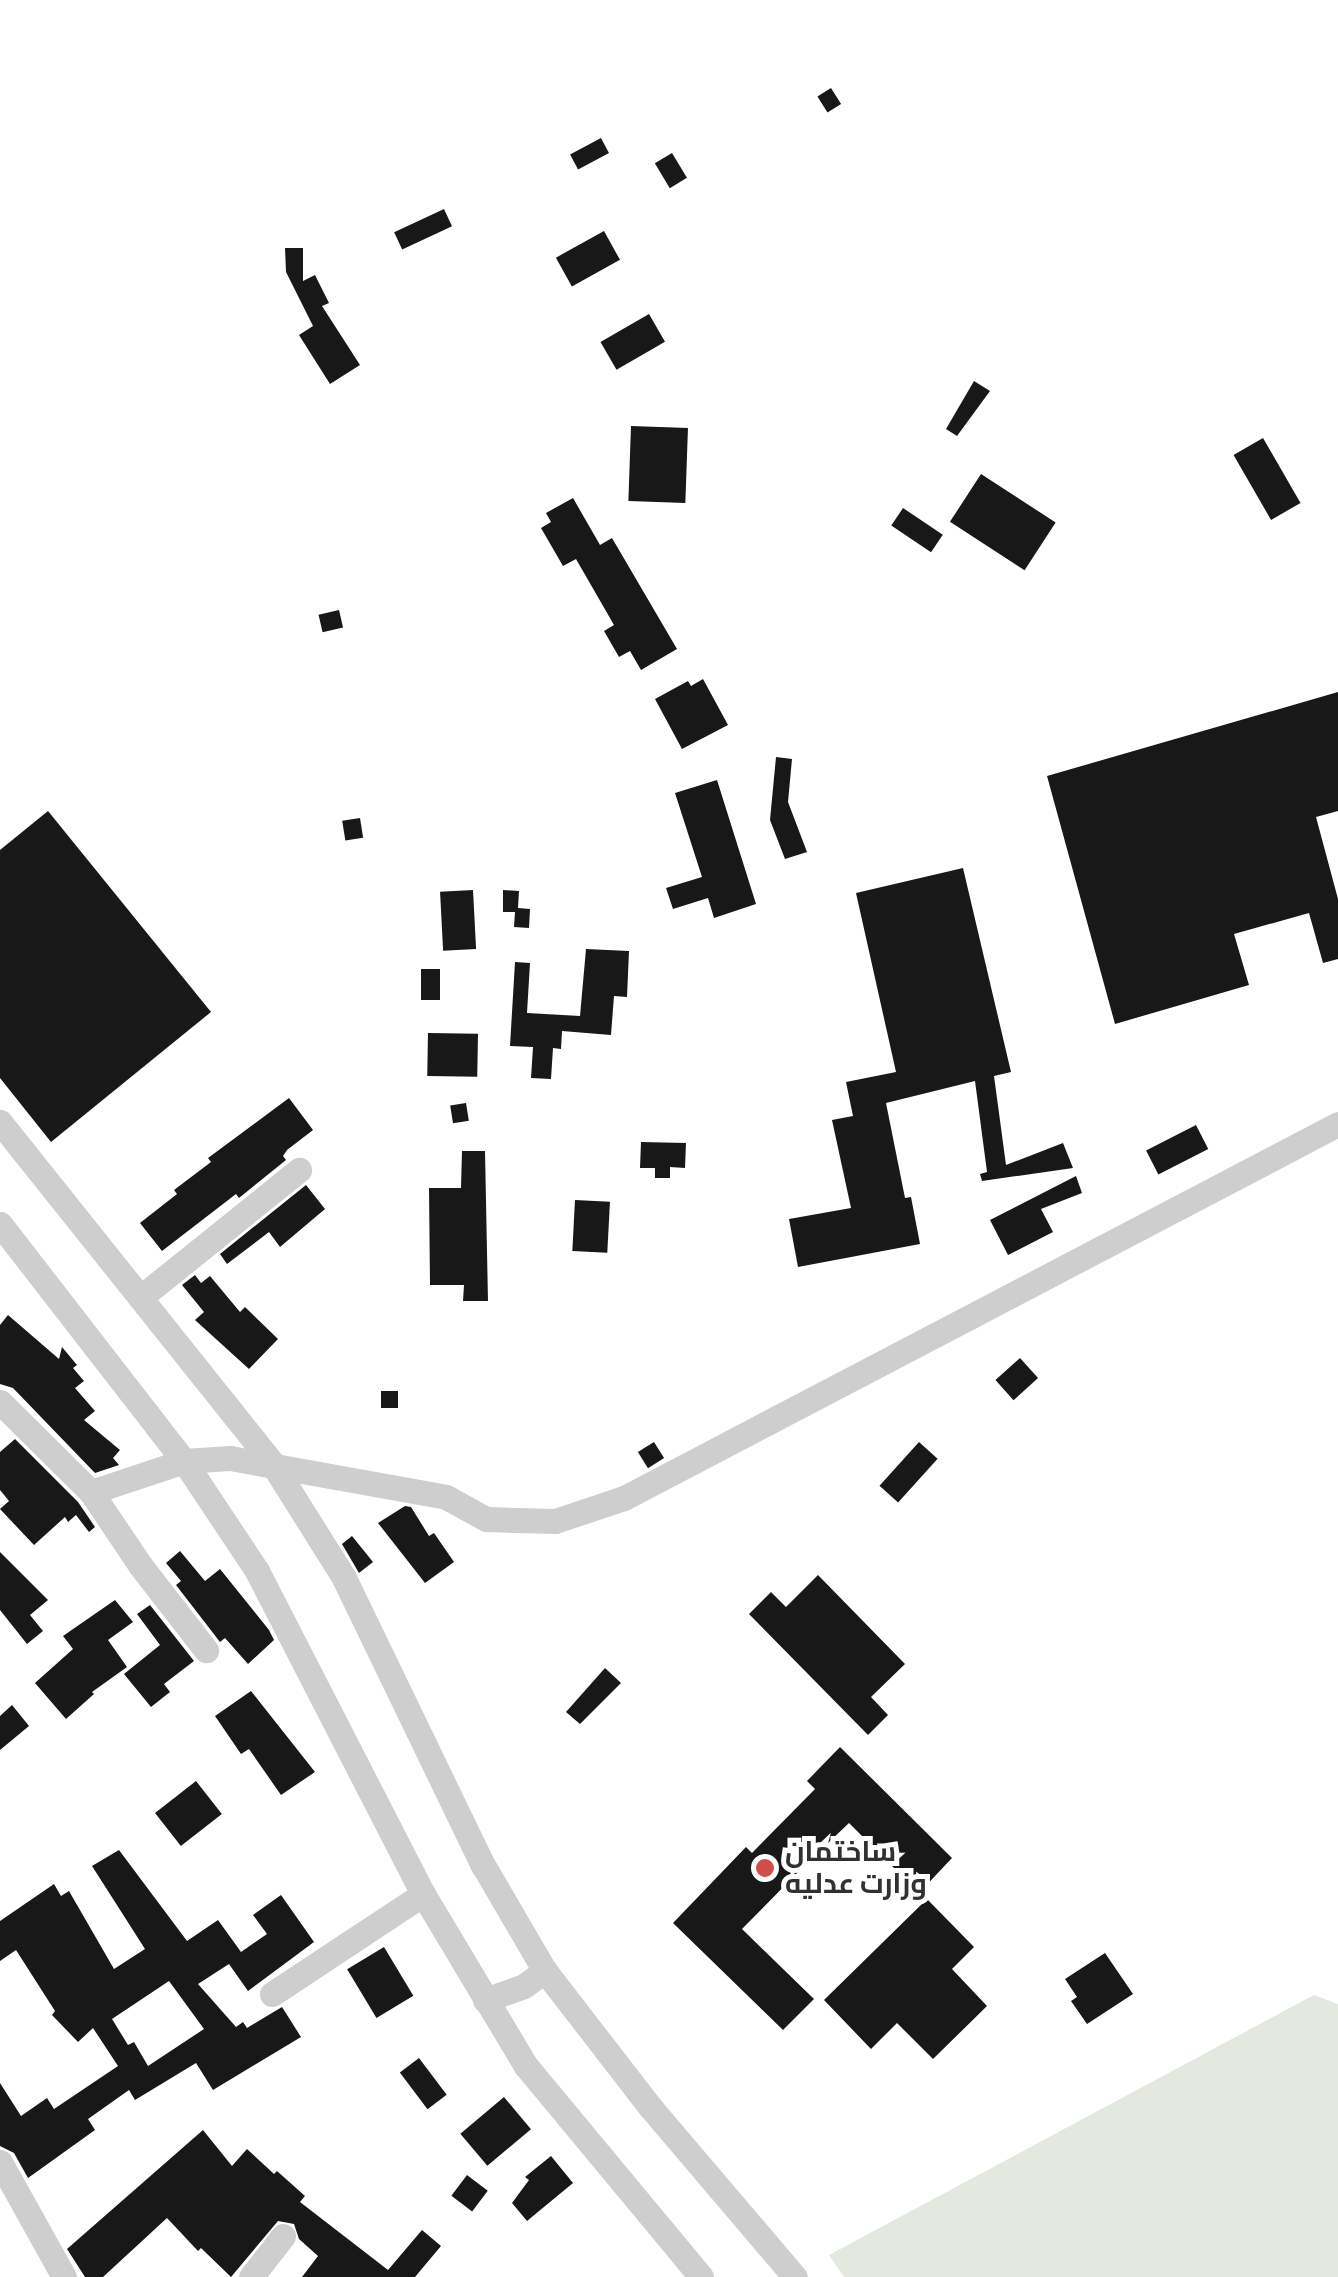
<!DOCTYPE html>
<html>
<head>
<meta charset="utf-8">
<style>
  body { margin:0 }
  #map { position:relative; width:1338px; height:2277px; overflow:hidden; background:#fff; font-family:"Source Sans 3",Cairo,sans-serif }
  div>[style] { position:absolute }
  .green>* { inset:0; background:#e3e9de }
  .building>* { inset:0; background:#181818; transform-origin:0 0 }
  .minor>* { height:25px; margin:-12.5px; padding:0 12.5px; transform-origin:12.5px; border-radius:12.5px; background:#cecece }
  .dots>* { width:28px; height:28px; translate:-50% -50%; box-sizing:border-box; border:5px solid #fff; border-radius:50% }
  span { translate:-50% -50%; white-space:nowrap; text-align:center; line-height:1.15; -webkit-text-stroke:10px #fff; paint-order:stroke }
  .poi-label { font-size:28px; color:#313131; font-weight:700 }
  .left { translate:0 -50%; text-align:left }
</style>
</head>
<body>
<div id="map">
  <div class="green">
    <div style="clip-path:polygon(1314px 1995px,1338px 2004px,1338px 2277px,844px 2277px,829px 2255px)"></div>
  </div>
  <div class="building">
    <div style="left:831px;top:88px;width:19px;height:16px;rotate:58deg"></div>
    <div style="left:601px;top:138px;width:17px;height:35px;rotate:62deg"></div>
    <div style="left:672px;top:153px;width:29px;height:20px;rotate:59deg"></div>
    <div style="left:444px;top:209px;width:19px;height:55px;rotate:65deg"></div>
    <div style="left:604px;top:231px;width:33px;height:55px;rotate:61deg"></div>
    <div style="clip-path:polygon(285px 248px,303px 248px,303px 281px,315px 275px,329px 303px,322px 306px,360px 365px,330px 384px,299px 335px,313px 326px,286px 272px)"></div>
    <div style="left:649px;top:314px;width:32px;height:56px;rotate:60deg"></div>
    <div style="clip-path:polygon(974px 381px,990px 391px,957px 436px,946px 429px)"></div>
    <div style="left:631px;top:426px;width:57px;height:75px;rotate:2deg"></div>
    <div style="left:1263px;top:438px;width:75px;height:34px;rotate:60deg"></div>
    <div style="left:981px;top:474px;width:89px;height:57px;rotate:33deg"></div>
    <div style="clip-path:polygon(573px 498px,600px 545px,612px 538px,677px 649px,641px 670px,630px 651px,619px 657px,604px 631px,614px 625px,576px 559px,563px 566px,541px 528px,551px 522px,546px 513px)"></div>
    <div style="left:903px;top:508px;width:48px;height:21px;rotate:34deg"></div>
    <div style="left:339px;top:610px;width:18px;height:21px;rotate:77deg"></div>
    <div style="clip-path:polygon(703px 679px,728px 725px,682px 749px,655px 699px,688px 681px,691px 686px)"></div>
    <div style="clip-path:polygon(1338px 692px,1338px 811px,1316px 817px,1338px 899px,1338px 959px,1323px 963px,1309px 913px,1234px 934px,1249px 985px,1115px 1024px,1047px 776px)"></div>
    <div style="clip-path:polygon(776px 757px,792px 759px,788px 802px,807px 852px,785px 859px,770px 820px)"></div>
    <div style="clip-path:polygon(717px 780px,756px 904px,714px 918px,708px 898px,673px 909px,666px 888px,702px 877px,675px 793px)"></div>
    <div style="clip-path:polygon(48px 811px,211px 1012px,51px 1142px,0 1078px,0 850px)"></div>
    <div style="left:360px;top:818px;width:20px;height:18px;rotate:81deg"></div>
    <div style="clip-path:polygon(963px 868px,1011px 1072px,994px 1076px,1006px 1165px,1063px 1143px,1073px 1168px,982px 1181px,980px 1174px,987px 1172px,975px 1081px,886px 1103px,905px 1198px,911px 1197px,920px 1244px,798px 1267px,789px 1219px,851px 1208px,832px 1120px,853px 1116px,846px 1082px,896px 1072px,856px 893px)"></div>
    <div style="left:473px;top:890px;width:59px;height:33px;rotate:87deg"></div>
    <div style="clip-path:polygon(503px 890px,519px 891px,518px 908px,530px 909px,529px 928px,514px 927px,515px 912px,503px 912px)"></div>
    <div style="clip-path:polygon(586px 949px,629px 951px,627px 997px,614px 996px,611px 1035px,562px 1031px,561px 1049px,553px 1048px,551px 1079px,531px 1078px,533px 1047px,510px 1046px,515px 962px,530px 963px,527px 1013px,580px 1016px)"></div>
    <div style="left:421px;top:969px;width:19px;height:31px"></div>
    <div style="left:428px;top:1033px;width:50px;height:43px;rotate:1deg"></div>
    <div style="clip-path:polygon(289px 1098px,313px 1130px,287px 1150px,283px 1156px,286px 1160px,239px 1198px,236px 1194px,162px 1251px,140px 1223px,177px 1194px,174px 1190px,211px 1162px,208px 1158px)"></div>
    <div style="left:466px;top:1103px;width:18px;height:16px;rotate:81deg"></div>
    <div style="left:1196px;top:1125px;width:27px;height:56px;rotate:63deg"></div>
    <div style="clip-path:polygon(641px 1142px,686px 1143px,685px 1168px,670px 1167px,670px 1178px,655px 1178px,655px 1168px,640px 1168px)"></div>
    <div style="clip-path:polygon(462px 1151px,485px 1151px,488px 1301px,463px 1301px,464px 1285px,430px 1285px,429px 1188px,461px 1188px)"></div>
    <div style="clip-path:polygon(1076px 1176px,1082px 1193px,1041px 1209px,1053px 1232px,1008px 1255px,990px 1220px)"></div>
    <div style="clip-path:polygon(306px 1185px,325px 1209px,280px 1247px,269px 1232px,227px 1264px,220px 1254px)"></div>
    <div style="left:575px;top:1200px;width:35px;height:51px;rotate:3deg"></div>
    <div style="clip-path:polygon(195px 1275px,201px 1283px,210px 1276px,240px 1312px,245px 1307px,278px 1339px,249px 1369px,195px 1320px,204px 1312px,182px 1285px)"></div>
    <div style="clip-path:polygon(8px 1315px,59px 1359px,62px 1347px,77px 1365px,73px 1368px,84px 1381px,75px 1388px,95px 1411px,84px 1420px,120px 1450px,113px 1458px,119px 1465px,95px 1473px,13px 1388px,0 1384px,0 1325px)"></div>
    <div style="left:1020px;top:1358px;width:27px;height:33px;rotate:48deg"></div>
    <div style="left:381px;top:1391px;width:17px;height:17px"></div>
    <div style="clip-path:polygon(15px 1439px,78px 1502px,95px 1527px,89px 1532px,76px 1515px,68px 1522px,65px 1517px,34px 1545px,0 1509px,9px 1501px,0 1490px,0 1452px)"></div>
    <div style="left:654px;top:1442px;width:19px;height:19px;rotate:58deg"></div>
    <div style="left:919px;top:1442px;width:25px;height:59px;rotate:42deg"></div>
    <div style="clip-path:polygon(405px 1506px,411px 1507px,429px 1536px,434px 1533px,454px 1562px,425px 1583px,378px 1523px)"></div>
    <div style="clip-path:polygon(352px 1536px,373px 1562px,359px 1573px,342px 1544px)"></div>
    <div style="clip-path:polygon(180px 1551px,205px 1581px,220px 1569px,269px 1630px,274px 1640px,248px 1664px,225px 1638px,220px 1642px,176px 1585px,181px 1581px,166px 1563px)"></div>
    <div style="clip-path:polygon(0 1552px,48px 1600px,30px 1615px,43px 1631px,27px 1644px,0 1610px)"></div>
    <div style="clip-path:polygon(818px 1575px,905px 1664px,871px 1697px,888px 1715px,868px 1735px,749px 1614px,771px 1592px,786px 1607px)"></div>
    <div style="clip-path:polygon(115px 1600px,133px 1622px,108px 1640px,127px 1667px,92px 1692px,94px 1694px,66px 1719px,35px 1683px,73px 1649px,63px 1636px)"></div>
    <div style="clip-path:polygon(150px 1605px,194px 1661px,164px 1684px,170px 1692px,151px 1707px,124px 1674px,160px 1645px,137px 1614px)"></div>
    <div style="clip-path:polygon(605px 1668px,621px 1683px,580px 1724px,566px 1712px)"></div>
    <div style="clip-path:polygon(251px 1691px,315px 1772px,281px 1795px,249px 1749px,241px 1754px,215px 1716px)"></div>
    <div style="clip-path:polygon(12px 1705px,29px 1726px,0 1750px,0 1716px)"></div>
    <div style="clip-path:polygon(840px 1747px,952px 1858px,919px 1893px,849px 1823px,806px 1864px,742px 1929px,814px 1999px,783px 2030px,673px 1923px,746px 1847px,752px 1853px,815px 1789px,807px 1781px)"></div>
    <div style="left:196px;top:1781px;width:42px;height:52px;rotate:52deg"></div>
    <div style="clip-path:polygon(evenodd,119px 1850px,187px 1941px,218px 1920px,241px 1952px,267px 1934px,253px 1915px,281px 1895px,314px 1942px,248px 1991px,229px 1964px,198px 1984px,236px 2027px,243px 2022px,247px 2028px,282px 2007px,301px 2037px,213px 2090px,196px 2063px,135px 2100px,129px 2090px,88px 2119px,95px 2130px,28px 2178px,14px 2153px,0 2146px,0 2083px,21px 2116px,47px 2098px,54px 2109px,118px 2066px,93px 2028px,78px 2042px,52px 2015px,55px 2011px,16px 1950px,0 1961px,0 1921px,54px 1884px,61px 1896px,69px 1891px,114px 1969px,145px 1949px,92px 1866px,119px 1850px,169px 1981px,204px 2029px,148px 2066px,134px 2042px,128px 2045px,112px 2019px,169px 1981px)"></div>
    <div style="clip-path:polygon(927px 1899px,974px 1947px,952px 1969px,987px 2006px,933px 2059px,897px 2023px,871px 2049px,824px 2000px)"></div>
    <div style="left:384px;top:1947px;width:57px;height:43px;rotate:59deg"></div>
    <div style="clip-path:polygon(1105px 1953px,1133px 1994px,1087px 2024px,1071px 2001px,1077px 1997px,1065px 1979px)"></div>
    <div style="left:419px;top:2058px;width:46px;height:24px;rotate:53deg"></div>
    <div style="left:504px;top:2097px;width:42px;height:57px;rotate:50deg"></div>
    <div style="clip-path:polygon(203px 2130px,232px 2166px,247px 2149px,274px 2174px,277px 2171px,305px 2196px,300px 2202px,388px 2270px,422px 2230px,441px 2246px,415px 2277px,302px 2277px,318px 2256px,299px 2239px,294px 2224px,278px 2221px,231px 2277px,201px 2248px,198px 2251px,167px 2218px,103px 2277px,85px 2277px,67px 2249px)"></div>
    <div style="clip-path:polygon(551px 2156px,573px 2183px,527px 2221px,512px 2203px,529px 2180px,525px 2177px)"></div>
    <div style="left:467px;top:2175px;width:26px;height:26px;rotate:37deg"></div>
  </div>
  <div class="minor">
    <div style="left:0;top:1122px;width:436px;rotate:51.4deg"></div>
    <div style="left:272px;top:1463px;width:136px;rotate:57.9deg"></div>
    <div style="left:344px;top:1578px;width:319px;rotate:64.2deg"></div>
    <div style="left:483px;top:1865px;width:123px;rotate:59.7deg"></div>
    <div style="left:545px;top:1971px;width:173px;rotate:52.3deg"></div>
    <div style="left:651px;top:2108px;width:222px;rotate:49.6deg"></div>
    <div style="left:0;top:1224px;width:300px;rotate:52.2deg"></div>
    <div style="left:184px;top:1461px;width:132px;rotate:56.4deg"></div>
    <div style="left:257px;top:1571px;width:363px;rotate:62.8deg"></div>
    <div style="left:423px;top:1894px;width:200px;rotate:59.1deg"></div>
    <div style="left:526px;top:2066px;width:274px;rotate:50.3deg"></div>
    <div style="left:141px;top:1297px;width:203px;rotate:-38.8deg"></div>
    <div style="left:0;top:1402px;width:128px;rotate:44.7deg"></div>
    <div style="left:91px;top:1492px;width:98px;rotate:-18.4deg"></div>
    <div style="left:184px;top:1461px;width:46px;rotate:-3.7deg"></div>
    <div style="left:230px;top:1458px;width:219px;rotate:10.2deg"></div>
    <div style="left:446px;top:1497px;width:46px;rotate:28.8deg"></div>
    <div style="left:486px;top:1519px;width:69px;rotate:1.7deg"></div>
    <div style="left:555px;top:1521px;width:73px;rotate:-18.4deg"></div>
    <div style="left:624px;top:1498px;width:806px;rotate:-27.65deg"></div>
    <div style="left:91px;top:1492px;width:88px;rotate:56.1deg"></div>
    <div style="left:140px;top:1565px;width:108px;rotate:52.2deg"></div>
    <div style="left:272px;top:1994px;width:181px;rotate:-33.5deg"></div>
    <div style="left:485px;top:2000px;width:41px;rotate:-19.7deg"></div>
    <div style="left:524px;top:1986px;width:26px;rotate:-36deg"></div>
    <div style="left:0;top:2162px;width:132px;rotate:60.9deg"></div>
    <div style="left:251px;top:2277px;width:52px;rotate:-52deg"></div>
  </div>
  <div class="dots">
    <div style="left:765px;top:1868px;background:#d14d4a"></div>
  </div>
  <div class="poi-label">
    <span class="left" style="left:785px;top:1868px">ساختمان<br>وزارت عدلیه</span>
  </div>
</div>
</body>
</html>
